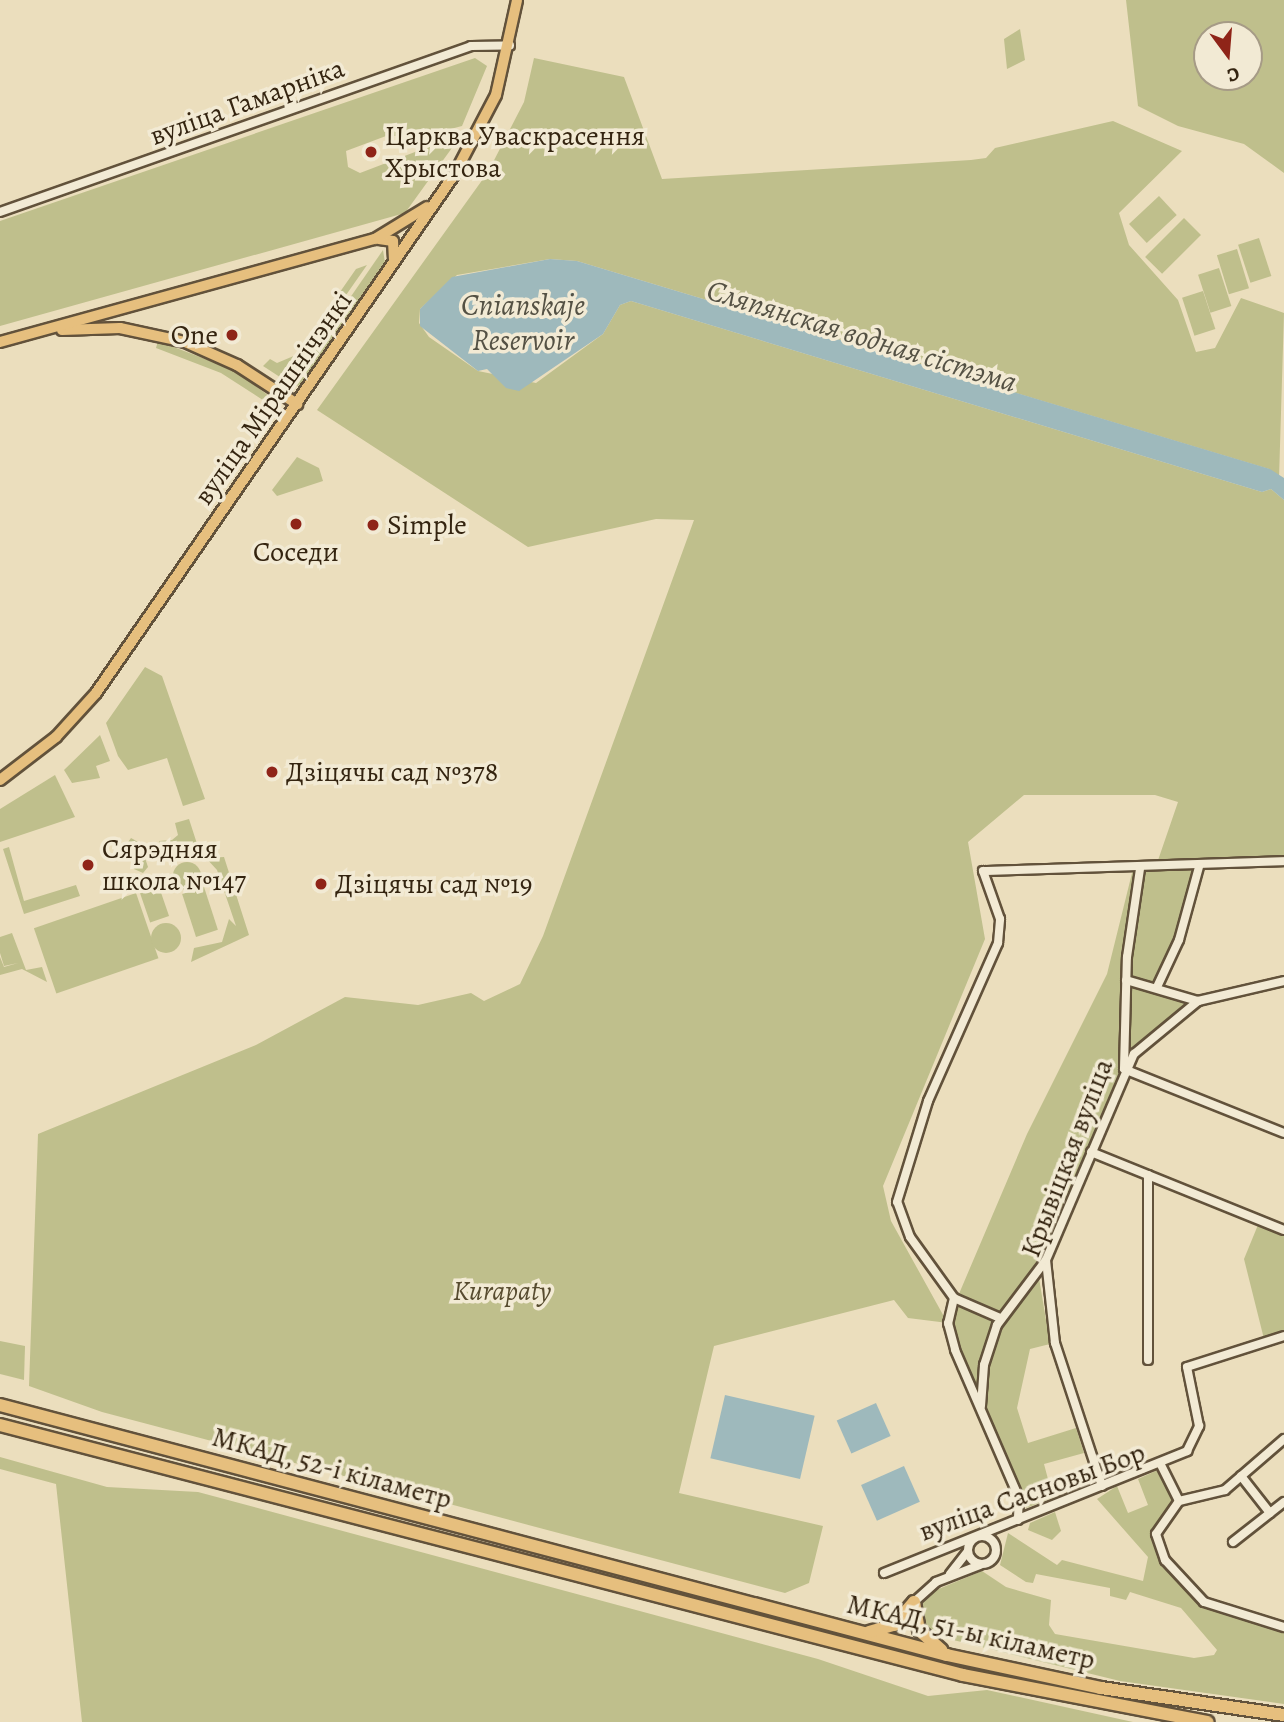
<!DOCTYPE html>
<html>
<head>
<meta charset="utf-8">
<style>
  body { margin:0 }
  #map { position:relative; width:1284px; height:1722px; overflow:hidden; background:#ebdebd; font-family:Alegreya,serif }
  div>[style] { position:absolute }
  .green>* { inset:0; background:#bfbf8c; transform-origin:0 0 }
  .round { border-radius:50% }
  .water>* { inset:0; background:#9eb9bc; transform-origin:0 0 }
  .roads { filter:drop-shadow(2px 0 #62523b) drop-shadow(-2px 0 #62523b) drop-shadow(0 2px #62523b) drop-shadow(0 -2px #62523b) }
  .minor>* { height:8px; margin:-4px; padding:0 4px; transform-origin:4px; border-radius:4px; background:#f2ead4 }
  .minor>.ring { margin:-4px; padding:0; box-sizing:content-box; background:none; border:8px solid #f2ead4; border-radius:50% }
  .major>* { height:10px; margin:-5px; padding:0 5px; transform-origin:5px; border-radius:5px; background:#e6bf7e }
  .highway>* { height:12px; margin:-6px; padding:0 6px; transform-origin:6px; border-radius:6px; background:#e6bf7e }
  .dots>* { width:19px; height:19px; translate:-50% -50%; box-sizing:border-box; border:4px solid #f2ead4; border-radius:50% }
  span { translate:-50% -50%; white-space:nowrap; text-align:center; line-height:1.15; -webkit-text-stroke:7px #f2ead4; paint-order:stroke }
  .street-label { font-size:28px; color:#342410 }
  .poi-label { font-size:28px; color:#342410 }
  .left { translate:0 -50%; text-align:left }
  .right { translate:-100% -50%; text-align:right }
  .park-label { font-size:28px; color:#574b2f; font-style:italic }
  .water-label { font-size:30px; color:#545144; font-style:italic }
  .north { position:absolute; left:1193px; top:21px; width:70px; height:70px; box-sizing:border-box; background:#f2ead4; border:2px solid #a69b86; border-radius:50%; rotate:164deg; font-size:19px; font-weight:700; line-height:28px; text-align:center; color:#342410 }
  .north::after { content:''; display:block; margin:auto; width:24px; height:32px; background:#8f2418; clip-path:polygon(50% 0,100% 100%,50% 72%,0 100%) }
</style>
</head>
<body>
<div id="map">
  <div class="green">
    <div style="clip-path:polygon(evenodd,1126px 0,1284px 0,1284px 173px,1244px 144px,1178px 126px,1138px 106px,1126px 0,1207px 35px,1249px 35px,1249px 77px,1207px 77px,1207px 35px)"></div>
    <div style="clip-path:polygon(1020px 29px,1025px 60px,1007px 69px,1004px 39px)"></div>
    <div style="clip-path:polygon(475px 58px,487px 66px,462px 126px,424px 136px,386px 136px,346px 151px,348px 167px,360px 173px,462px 134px,405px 213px,0 326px,0 221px)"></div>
    <div style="clip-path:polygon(evenodd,534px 58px,624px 77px,662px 179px,971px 160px,986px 158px,995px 148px,1113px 121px,1182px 151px,1119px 213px,1129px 245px,1178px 300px,1196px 352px,1215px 348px,1241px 298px,1284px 313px,1279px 479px,1269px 469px,577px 261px,550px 259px,457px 275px,420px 309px,419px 323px,429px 337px,478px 371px,536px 383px,603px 334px,620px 305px,631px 301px,1262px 492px,1271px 489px,1284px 500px,1284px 861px,1199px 867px,1179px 940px,1157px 987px,1198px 1001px,1140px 1046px,1060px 1237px,990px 1343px,982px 1411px,948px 1323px,908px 1318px,894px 1300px,714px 1346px,679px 1493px,823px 1526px,809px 1583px,785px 1593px,102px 1412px,29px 1386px,38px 1134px,256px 1045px,345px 997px,418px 1005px,471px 993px,484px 1001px,520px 984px,543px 936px,694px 520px,656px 519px,528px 547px,317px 410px,488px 172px,524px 102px,534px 58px,1024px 795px,1155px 795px,1178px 802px,1155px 869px,1133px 869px,1107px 974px,1027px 1134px,947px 1322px,891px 1221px,883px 1186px,985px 939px,968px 842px,1024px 795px)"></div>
    <div style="left:1159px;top:196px;width:26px;height:41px;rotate:47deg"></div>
    <div style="left:1184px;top:218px;width:24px;height:55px;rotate:45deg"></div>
    <div style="left:1259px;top:238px;width:40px;height:22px;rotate:72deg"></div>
    <div style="left:1237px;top:249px;width:41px;height:21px;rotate:73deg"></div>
    <div style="clip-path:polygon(383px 250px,385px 263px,300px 385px,287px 389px)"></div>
    <div style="clip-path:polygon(367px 265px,286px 381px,263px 366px,270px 359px,277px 363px,296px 355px,356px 269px)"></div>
    <div style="left:1219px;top:268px;width:40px;height:22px;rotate:72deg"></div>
    <div style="left:1203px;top:291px;width:40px;height:22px;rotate:72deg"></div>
    <div style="clip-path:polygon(158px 341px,234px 370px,273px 399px,269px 404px,221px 373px,156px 348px)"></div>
    <div style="clip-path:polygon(297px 457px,319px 468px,323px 481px,277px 496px,272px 490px)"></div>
    <div style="clip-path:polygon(145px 667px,162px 676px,205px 799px,183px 806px,167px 758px,128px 770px,118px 756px,106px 723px)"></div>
    <div style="clip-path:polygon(100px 735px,110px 761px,96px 766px,100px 778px,72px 783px,64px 770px)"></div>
    <div style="clip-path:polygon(55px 775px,75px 817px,0 842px,0 809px)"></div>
    <div style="clip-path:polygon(189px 819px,200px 853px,184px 850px,165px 861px,159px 841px,172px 840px,178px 835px,175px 823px)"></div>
    <div style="clip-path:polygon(131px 838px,140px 843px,148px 867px,143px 873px,134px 869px,126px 845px)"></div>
    <div style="clip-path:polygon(9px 847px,24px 901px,76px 885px,80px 896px,24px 914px,3px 849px)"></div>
    <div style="clip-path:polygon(224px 857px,249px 935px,191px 962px,194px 948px,222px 942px,229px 919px,236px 926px,217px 870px,206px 858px)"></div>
    <div class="round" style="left:173px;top:862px;width:28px;height:28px"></div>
    <div style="left:157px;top:881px;width:37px;height:20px;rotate:71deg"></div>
    <div style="left:204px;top:887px;width:45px;height:23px;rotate:72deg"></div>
    <div style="left:136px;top:893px;width:69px;height:108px;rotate:71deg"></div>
    <div class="round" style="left:151px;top:923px;width:30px;height:30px"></div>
    <div style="clip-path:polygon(12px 933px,26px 970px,42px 967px,47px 982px,22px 969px,0 975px,0 957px,4px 967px,18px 963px,4px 966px,0 953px,0 937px)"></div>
    <div style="clip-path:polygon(1260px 1220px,1284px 1230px,1284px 1336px,1265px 1343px,1244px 1259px)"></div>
    <div style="clip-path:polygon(1039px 1278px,1050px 1344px,1030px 1349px,1017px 1408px,1028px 1443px,1076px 1428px,1084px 1453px,1044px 1464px,1053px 1498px,1026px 1508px,985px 1410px,983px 1384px,1006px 1318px)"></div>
    <div style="clip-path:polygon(0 1341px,25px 1346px,24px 1380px,0 1374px)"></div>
    <div style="clip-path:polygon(0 1457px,107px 1487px,198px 1492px,818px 1659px,928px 1696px,987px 1690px,1133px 1722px,82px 1722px,56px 1484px,0 1469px)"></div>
    <div style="clip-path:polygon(1158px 1470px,1176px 1500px,1157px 1521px,1158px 1553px,1201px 1605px,1284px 1630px,1284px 1704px,1120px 1681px,933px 1635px,924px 1625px,919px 1607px,929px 1593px,982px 1571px,1006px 1587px,1051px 1600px,1049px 1625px,1055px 1634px,1194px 1658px,1214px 1655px,1217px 1650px,1181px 1608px,1130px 1592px,1126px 1600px,1110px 1596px,1110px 1588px,1036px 1574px,1033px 1583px,1026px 1582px,1000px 1565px,1008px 1533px,1057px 1565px,1062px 1560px,1143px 1581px,1148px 1557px,1097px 1499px,1117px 1486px,1128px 1513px,1148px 1505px,1138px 1479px)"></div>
    <div style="clip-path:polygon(1055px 1512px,1061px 1531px,1052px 1540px,1028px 1530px,1030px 1523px)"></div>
  </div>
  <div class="water">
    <div style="clip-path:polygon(550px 259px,577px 261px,1270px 469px,1284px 478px,1284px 500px,1271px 489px,1262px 492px,631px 301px,620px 305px,603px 334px,519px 391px,506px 388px,487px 369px,478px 371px,420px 326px,420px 309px,452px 277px)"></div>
    <div style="left:725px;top:1395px;width:92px;height:65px;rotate:13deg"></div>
    <div style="left:876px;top:1403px;width:36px;height:43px;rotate:66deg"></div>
    <div style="left:904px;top:1466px;width:39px;height:47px;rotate:66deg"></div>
  </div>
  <div class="roads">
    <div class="minor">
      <div style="left:0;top:212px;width:499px;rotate:-19.4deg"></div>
      <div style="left:471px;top:46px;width:39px;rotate:-1deg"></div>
      <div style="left:1126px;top:980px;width:75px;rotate:16.3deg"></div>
      <div style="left:1157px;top:987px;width:52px;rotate:-64.9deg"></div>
      <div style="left:1179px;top:940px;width:76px;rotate:-74.7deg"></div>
      <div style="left:1124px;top:1068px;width:111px;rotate:-88.5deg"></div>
      <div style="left:1127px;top:957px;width:89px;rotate:-81.6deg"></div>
      <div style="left:1124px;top:1069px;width:172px;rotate:21.8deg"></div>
      <div style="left:1091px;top:1152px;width:208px;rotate:22deg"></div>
      <div style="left:954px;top:1298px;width:26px;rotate:103deg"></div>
      <div style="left:948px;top:1323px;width:28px;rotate:75deg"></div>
      <div style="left:955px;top:1350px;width:161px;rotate:66.6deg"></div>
      <div style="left:1019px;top:1498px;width:22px;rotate:93deg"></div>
      <div style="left:1000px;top:1318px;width:50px;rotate:-156.5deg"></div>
      <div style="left:954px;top:1298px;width:75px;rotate:-125.8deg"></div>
      <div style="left:910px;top:1237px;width:37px;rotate:-110deg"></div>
      <div style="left:897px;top:1202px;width:106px;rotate:-72.9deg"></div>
      <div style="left:928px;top:1101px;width:173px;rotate:-66.1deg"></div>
      <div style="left:998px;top:943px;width:24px;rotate:-85deg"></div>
      <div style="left:1000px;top:919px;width:51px;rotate:-109.5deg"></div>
      <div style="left:983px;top:871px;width:301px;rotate:-1.9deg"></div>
      <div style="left:1148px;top:1360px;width:185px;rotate:-90deg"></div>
      <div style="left:981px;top:1406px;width:41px;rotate:-85.8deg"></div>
      <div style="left:984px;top:1365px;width:42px;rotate:-72deg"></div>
      <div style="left:997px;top:1325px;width:81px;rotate:-53deg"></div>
      <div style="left:1160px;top:1463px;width:42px;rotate:63.4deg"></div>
      <div style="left:1241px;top:1476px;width:47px;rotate:51.9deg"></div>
      <div style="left:1102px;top:1486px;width:151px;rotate:-108.2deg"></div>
      <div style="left:1055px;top:1343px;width:83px;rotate:-96.2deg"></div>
      <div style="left:1046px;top:1260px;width:224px;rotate:-66.9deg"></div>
      <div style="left:1134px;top:1054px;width:83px;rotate:-39.6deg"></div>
      <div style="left:1198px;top:1001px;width:88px;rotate:-13.1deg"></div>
      <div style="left:1179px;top:1501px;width:40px;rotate:124.9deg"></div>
      <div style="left:1156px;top:1534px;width:28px;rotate:71deg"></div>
      <div style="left:1165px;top:1560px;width:57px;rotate:47.1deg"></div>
      <div style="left:1204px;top:1602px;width:84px;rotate:17.4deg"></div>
      <div style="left:1179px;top:1501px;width:47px;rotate:-13.4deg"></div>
      <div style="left:1225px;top:1490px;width:78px;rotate:-40.8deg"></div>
      <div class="ring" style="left:968px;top:1536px;width:20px;height:20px"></div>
      <div style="left:1233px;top:1542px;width:65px;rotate:-38.1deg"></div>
      <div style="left:884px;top:1573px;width:327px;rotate:-21.9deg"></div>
      <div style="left:1187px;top:1451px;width:28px;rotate:-64deg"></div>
      <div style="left:1199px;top:1426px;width:60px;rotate:-101.5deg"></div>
      <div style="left:1187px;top:1367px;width:102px;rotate:-17.7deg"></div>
      <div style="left:950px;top:1574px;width:28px;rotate:-52deg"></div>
      <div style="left:914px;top:1602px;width:30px;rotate:-42deg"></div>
      <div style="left:936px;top:1582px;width:47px;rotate:-21.1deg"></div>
    </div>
    <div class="major">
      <div style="left:379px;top:239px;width:14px;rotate:8deg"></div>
      <div style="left:393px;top:241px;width:18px;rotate:87deg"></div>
      <div style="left:62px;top:330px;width:58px;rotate:-2deg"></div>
      <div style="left:120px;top:328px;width:66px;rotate:12.2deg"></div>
      <div style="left:185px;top:342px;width:57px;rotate:23.9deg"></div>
      <div style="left:237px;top:365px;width:72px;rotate:33deg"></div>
      <div style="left:0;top:342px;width:389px;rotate:-15.4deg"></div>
      <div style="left:375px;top:239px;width:61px;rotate:-31.6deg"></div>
      <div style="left:0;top:780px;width:71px;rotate:-37.5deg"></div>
      <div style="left:56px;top:737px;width:59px;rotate:-47.7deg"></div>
      <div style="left:96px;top:693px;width:630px;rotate:-55.35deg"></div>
      <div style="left:454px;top:175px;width:90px;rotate:-62.3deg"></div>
      <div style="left:496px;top:95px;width:97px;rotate:-77.5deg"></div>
    </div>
    <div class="highway">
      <div style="left:0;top:1405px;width:979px;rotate:14.79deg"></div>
      <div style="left:947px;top:1655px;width:157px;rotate:12.1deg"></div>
      <div style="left:1101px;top:1688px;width:185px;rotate:8.4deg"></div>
      <div style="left:0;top:1425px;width:995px;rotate:14.55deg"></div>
      <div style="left:963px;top:1675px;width:249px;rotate:10.9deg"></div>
      <div style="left:914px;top:1602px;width:28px;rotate:80deg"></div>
      <div style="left:919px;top:1630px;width:30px;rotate:42deg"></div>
      <div style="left:869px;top:1632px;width:26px;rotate:-16deg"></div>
      <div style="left:894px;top:1625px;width:29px;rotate:-49deg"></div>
    </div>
  </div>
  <div class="dots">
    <div style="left:371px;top:152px;background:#8f2418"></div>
    <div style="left:232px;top:335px;background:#8f2418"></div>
    <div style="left:296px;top:524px;background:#8f2418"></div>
    <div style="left:373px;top:525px;background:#8f2418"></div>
    <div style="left:272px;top:772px;background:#8f2418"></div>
    <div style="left:88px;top:865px;background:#8f2418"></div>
    <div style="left:321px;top:884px;background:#8f2418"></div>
  </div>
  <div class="street-label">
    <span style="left:247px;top:102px;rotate:-20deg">вуліца Гамарніка</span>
    <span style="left:273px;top:398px;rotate:-55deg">вуліца Мірашнічэнкі</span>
    <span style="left:1067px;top:1158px;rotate:-69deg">Крывіцкая вуліца</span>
    <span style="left:332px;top:1468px;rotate:15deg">МКАД, 52-і кіламетр</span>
    <span style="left:1032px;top:1492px;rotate:-20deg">вуліца Сасновы Бор</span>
    <span style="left:971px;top:1632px;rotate:13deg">МКАД, 51-ы кіламетр</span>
  </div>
  <div class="poi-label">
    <span class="left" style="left:385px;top:152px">Царква Уваскрасення<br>Хрыстова</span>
    <span class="right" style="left:218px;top:335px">One</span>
    <span class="left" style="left:387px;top:525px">Simple</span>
    <span style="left:296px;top:552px">Соседи</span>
    <span class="left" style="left:286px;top:772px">Дзіцячы сад №378</span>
    <span class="left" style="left:102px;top:865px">Сярэдняя<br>школа №147</span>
    <span class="left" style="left:335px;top:884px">Дзіцячы сад №19</span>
  </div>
  <div class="park-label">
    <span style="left:502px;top:1291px">Kurapaty</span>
  </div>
  <div class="water-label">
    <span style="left:523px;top:322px">Cnianskaje<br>Reservoir</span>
    <span style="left:862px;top:336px;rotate:17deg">Сляпянская водная сістэма</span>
  </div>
  <div class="north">С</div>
</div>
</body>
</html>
